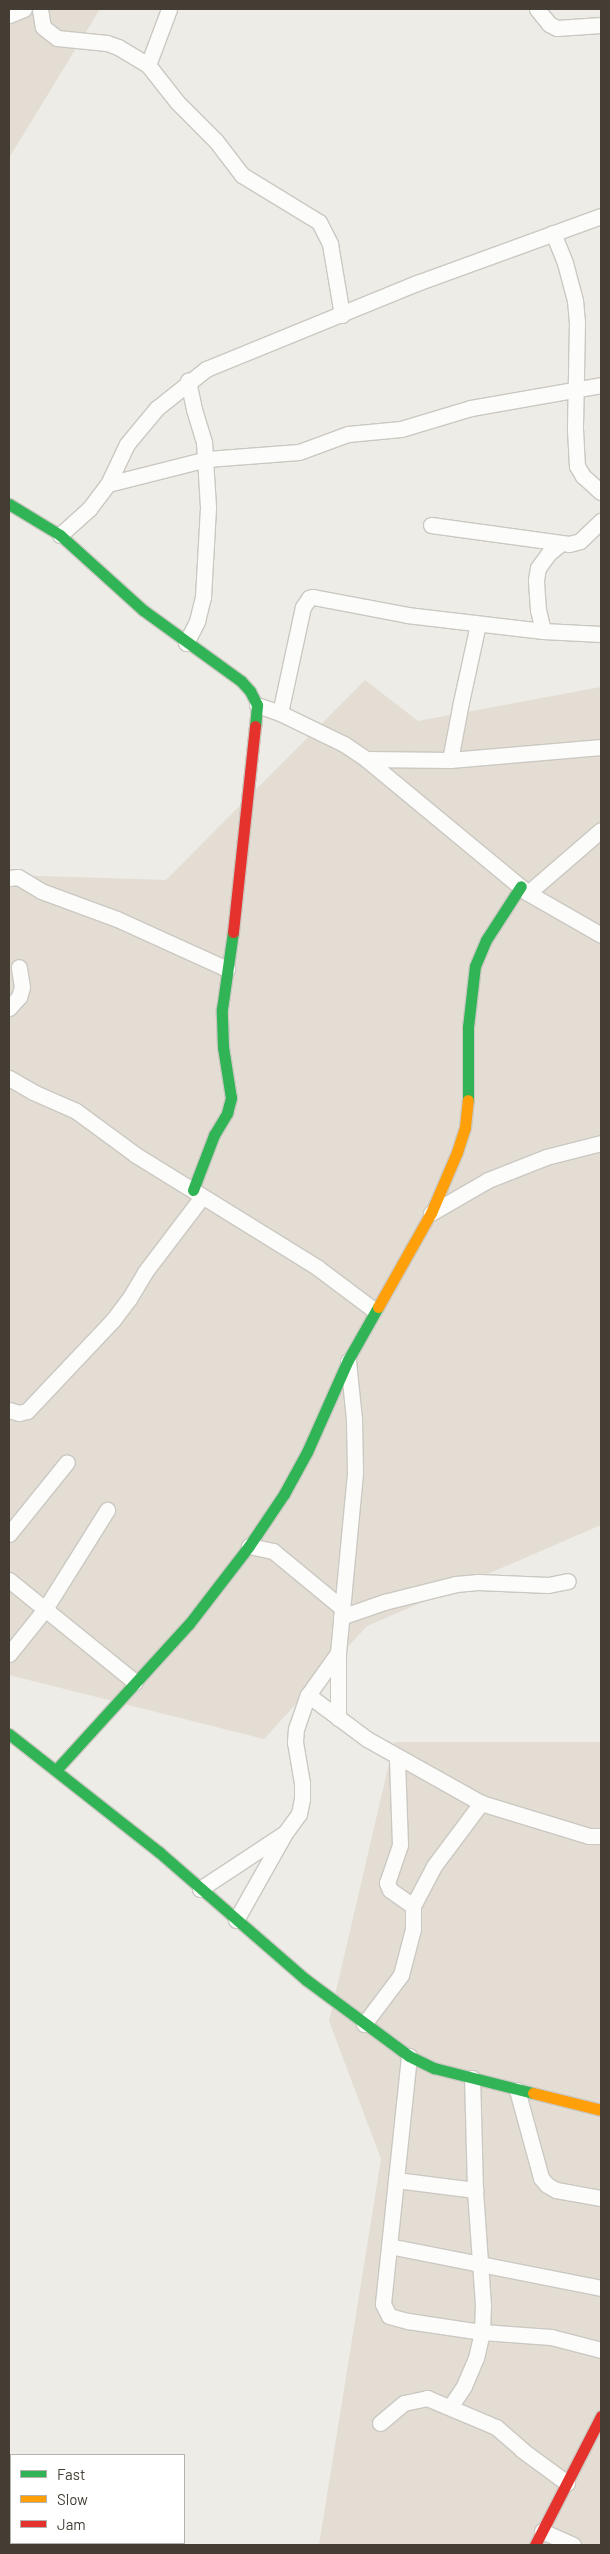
<!DOCTYPE html>
<html>
<head>
<meta charset="utf-8">
<style>
  body { margin:0 }
  #map { position:relative; width:610px; height:2554px; overflow:hidden; background:#eeece6; font-family:Barlow,sans-serif }
  div>[style] { position:absolute }
  .residential>* { inset:0; background:#e3ddd3 }
  .roads { filter:drop-shadow(1px 0 #cbc8c2) drop-shadow(-1px 0 #cbc8c2) drop-shadow(0 1px #cbc8c2) drop-shadow(0 -1px #cbc8c2) }
  .street>* { height:15px; margin:-7.5px; padding:0 7.5px; transform-origin:7.5px; border-radius:7.5px; background:#fcfcfb }
  .fast>* { height:11px; margin:-5.5px; padding:0 5.5px; transform-origin:5.5px; border-radius:5.5px; background:#30b455 }
  .slow>* { height:11px; margin:-5.5px; padding:0 5.5px; transform-origin:5.5px; border-radius:5.5px; background:#ff9f0a }
  .jam>* { height:11px; margin:-5.5px; padding:0 5.5px; transform-origin:5.5px; border-radius:5.5px; background:#e5322d }
  span { translate:-50% -50%; white-space:nowrap; text-align:center; line-height:1.15; -webkit-text-stroke:4.5px #fff; paint-order:stroke }
  .frame { position:absolute; inset:0; border:10px solid #433d34; pointer-events:none }
  .legend { position:absolute; left:10px; top:2454px; width:175px; height:90px; box-sizing:border-box; background:#fff; border:1px solid #b4b1ae; margin:0; padding:6px 9px; list-style:none; font-size:15px; color:#433d34 }
  .legend li { display:flex; align-items:center; gap:10px; height:25px }
  .legend b { width:25px; border:1px solid #b4b1ae }
</style>
</head>
<body>
<div id="map">
  <div class="residential">
    <div style="clip-path:polygon(9px 9px,100px 9px,9px 158px)"></div>
    <div style="clip-path:polygon(365px 680px,418px 721px,601px 687px,601px 1525px,367px 1626px,264px 1739px,9px 1675px,9px 875px,166px 880px)"></div>
    <div style="clip-path:polygon(394px 1742px,601px 1742px,601px 2545px,319px 2545px,381px 2159px,329px 2021px)"></div>
  </div>
  <div class="roads">
    <div class="street">
      <div style="left:40px;top:9px;width:18px;rotate:81deg"></div>
      <div style="left:43px;top:27px;width:18px;rotate:38deg"></div>
      <div style="left:57px;top:38px;width:50px;rotate:5.7deg"></div>
      <div style="left:107px;top:43px;width:12px;rotate:20deg"></div>
      <div style="left:118px;top:47px;width:35px;rotate:31deg"></div>
      <div style="left:148px;top:65px;width:47px;rotate:51.9deg"></div>
      <div style="left:177px;top:102px;width:55px;rotate:45deg"></div>
      <div style="left:216px;top:141px;width:43px;rotate:52.6deg"></div>
      <div style="left:242px;top:175px;width:90px;rotate:31.4deg"></div>
      <div style="left:319px;top:222px;width:25px;rotate:63deg"></div>
      <div style="left:330px;top:244px;width:72px;rotate:80.4deg"></div>
      <div style="left:537px;top:9px;width:19px;rotate:51deg"></div>
      <div style="left:549px;top:24px;width:9px;rotate:27deg"></div>
      <div style="left:557px;top:28px;width:44px;rotate:-3.9deg"></div>
      <div style="left:9px;top:15px;width:16px;rotate:-22deg"></div>
      <div style="left:148px;top:65px;width:60px;rotate:-69.4deg"></div>
      <div style="left:553px;top:233px;width:32px;rotate:68deg"></div>
      <div style="left:565px;top:263px;width:38px;rotate:75deg"></div>
      <div style="left:575px;top:300px;width:22px;rotate:85deg"></div>
      <div style="left:577px;top:322px;width:107px;rotate:91.1deg"></div>
      <div style="left:575px;top:429px;width:37px;rotate:87deg"></div>
      <div style="left:577px;top:466px;width:12px;rotate:59deg"></div>
      <div style="left:583px;top:476px;width:24px;rotate:42deg"></div>
      <div style="left:108px;top:484px;width:102px;rotate:-14.2deg"></div>
      <div style="left:207px;top:459px;width:92px;rotate:-4.4deg"></div>
      <div style="left:299px;top:452px;width:52px;rotate:-20.2deg"></div>
      <div style="left:348px;top:434px;width:53px;rotate:-5.4deg"></div>
      <div style="left:401px;top:429px;width:73px;rotate:-16.7deg"></div>
      <div style="left:471px;top:408px;width:132px;rotate:-10deg"></div>
      <div style="left:431px;top:525px;width:139px;rotate:7.8deg"></div>
      <div style="left:569px;top:544px;width:11px;rotate:-15deg"></div>
      <div style="left:580px;top:541px;width:29px;rotate:-44deg"></div>
      <div style="left:60px;top:535px;width:39px;rotate:-42deg"></div>
      <div style="left:89px;top:509px;width:31px;rotate:-53deg"></div>
      <div style="left:108px;top:484px;width:44px;rotate:-64.6deg"></div>
      <div style="left:127px;top:444px;width:47px;rotate:-50.2deg"></div>
      <div style="left:157px;top:408px;width:63px;rotate:-38.5deg"></div>
      <div style="left:206px;top:369px;width:228px;rotate:-22.2deg"></div>
      <div style="left:417px;top:283px;width:196px;rotate:-20deg"></div>
      <div style="left:543px;top:631px;width:22px;rotate:-103deg"></div>
      <div style="left:538px;top:610px;width:30px;rotate:-94deg"></div>
      <div style="left:536px;top:580px;width:12px;rotate:-81deg"></div>
      <div style="left:538px;top:568px;width:17px;rotate:-54deg"></div>
      <div style="left:548px;top:554px;width:16px;rotate:-40deg"></div>
      <div style="left:186px;top:643px;width:25px;rotate:-63deg"></div>
      <div style="left:197px;top:621px;width:25px;rotate:-76deg"></div>
      <div style="left:203px;top:597px;width:90px;rotate:-86.8deg"></div>
      <div style="left:208px;top:507px;width:65px;rotate:-93.5deg"></div>
      <div style="left:204px;top:442px;width:34px;rotate:-107deg"></div>
      <div style="left:194px;top:409px;width:29px;rotate:-102deg"></div>
      <div style="left:257px;top:705px;width:24px;rotate:19deg"></div>
      <div style="left:280px;top:713px;width:71px;rotate:25.8deg"></div>
      <div style="left:344px;top:744px;width:27px;rotate:34deg"></div>
      <div style="left:366px;top:759px;width:210px;rotate:39.6deg"></div>
      <div style="left:528px;top:893px;width:84px;rotate:29.9deg"></div>
      <div style="left:280px;top:713px;width:108px;rotate:-77.8deg"></div>
      <div style="left:303px;top:607px;width:11px;rotate:-56deg"></div>
      <div style="left:309px;top:598px;width:4px;rotate:-14deg"></div>
      <div style="left:313px;top:597px;width:96px;rotate:10.8deg"></div>
      <div style="left:407px;top:615px;width:137px;rotate:6.7deg"></div>
      <div style="left:543px;top:631px;width:58px;rotate:3deg"></div>
      <div style="left:366px;top:759px;width:84px;rotate:0.7deg"></div>
      <div style="left:450px;top:760px;width:152px;rotate:-4.9deg"></div>
      <div style="left:450px;top:760px;width:59px;rotate:-79.3deg"></div>
      <div style="left:461px;top:702px;width:80px;rotate:-77.7deg"></div>
      <div style="left:9px;top:878px;width:9px;rotate:-6deg"></div>
      <div style="left:18px;top:877px;width:27px;rotate:31deg"></div>
      <div style="left:41px;top:891px;width:81px;rotate:20.2deg"></div>
      <div style="left:117px;top:919px;width:121px;rotate:24.4deg"></div>
      <div style="left:528px;top:893px;width:96px;rotate:-40.8deg"></div>
      <div style="left:9px;top:1008px;width:15px;rotate:-48deg"></div>
      <div style="left:19px;top:997px;width:10px;rotate:-73deg"></div>
      <div style="left:22px;top:987px;width:20px;rotate:-99deg"></div>
      <div style="left:9px;top:1078px;width:28px;rotate:30deg"></div>
      <div style="left:33px;top:1092px;width:47px;rotate:23.8deg"></div>
      <div style="left:76px;top:1111px;width:74px;rotate:36.3deg"></div>
      <div style="left:136px;top:1155px;width:214px;rotate:31.8deg"></div>
      <div style="left:318px;top:1268px;width:70px;rotate:36.9deg"></div>
      <div style="left:431px;top:1213px;width:66px;rotate:-30.1deg"></div>
      <div style="left:488px;top:1180px;width:62px;rotate:-21.6deg"></div>
      <div style="left:546px;top:1157px;width:57px;rotate:-14.3deg"></div>
      <div style="left:9px;top:1410px;width:10px;rotate:17deg"></div>
      <div style="left:19px;top:1413px;width:8px;rotate:-14deg"></div>
      <div style="left:27px;top:1411px;width:125px;rotate:-46.6deg"></div>
      <div style="left:113px;top:1320px;width:26px;rotate:-53deg"></div>
      <div style="left:129px;top:1299px;width:31px;rotate:-59deg"></div>
      <div style="left:145px;top:1272px;width:94px;rotate:-52.8deg"></div>
      <div style="left:9px;top:1534px;width:92px;rotate:-51.1deg"></div>
      <div style="left:249px;top:1546px;width:25px;rotate:12deg"></div>
      <div style="left:273px;top:1551px;width:88px;rotate:39.5deg"></div>
      <div style="left:9px;top:1580px;width:162px;rotate:39deg"></div>
      <div style="left:341px;top:1617px;width:46px;rotate:-19.2deg"></div>
      <div style="left:384px;top:1602px;width:74px;rotate:-14deg"></div>
      <div style="left:456px;top:1584px;width:22px;rotate:-5deg"></div>
      <div style="left:478px;top:1582px;width:70px;rotate:2.5deg"></div>
      <div style="left:548px;top:1585px;width:20px;rotate:-11deg"></div>
      <div style="left:9px;top:1654px;width:58px;rotate:-51.3deg"></div>
      <div style="left:45px;top:1609px;width:117px;rotate:-57.9deg"></div>
      <div style="left:308px;top:1695px;width:74px;rotate:36.7deg"></div>
      <div style="left:367px;top:1739px;width:131px;rotate:29.3deg"></div>
      <div style="left:481px;top:1803px;width:113px;rotate:17deg"></div>
      <div style="left:589px;top:1836px;width:12px"></div>
      <div style="left:338px;top:1718px;width:65px;rotate:-90deg"></div>
      <div style="left:200px;top:1889px;width:98px;rotate:-33.4deg"></div>
      <div style="left:413px;top:1906px;width:45px;rotate:-62.3deg"></div>
      <div style="left:434px;top:1866px;width:79px;rotate:-53.3deg"></div>
      <div style="left:236px;top:1920px;width:100px;rotate:-60.6deg"></div>
      <div style="left:285px;top:1833px;width:24px;rotate:-54deg"></div>
      <div style="left:299px;top:1814px;width:15px;rotate:-79deg"></div>
      <div style="left:302px;top:1799px;width:16px;rotate:-90deg"></div>
      <div style="left:302px;top:1783px;width:42px;rotate:-99.7deg"></div>
      <div style="left:295px;top:1742px;width:13px;rotate:-86deg"></div>
      <div style="left:296px;top:1729px;width:36px;rotate:-71deg"></div>
      <div style="left:308px;top:1695px;width:52px;rotate:-54.5deg"></div>
      <div style="left:338px;top:1653px;width:182px;rotate:-84.6deg"></div>
      <div style="left:355px;top:1472px;width:53px;rotate:-91.1deg"></div>
      <div style="left:354px;top:1419px;width:58px;rotate:-95.9deg"></div>
      <div style="left:364px;top:2024px;width:61px;rotate:-52.9deg"></div>
      <div style="left:401px;top:1975px;width:48px;rotate:-75.4deg"></div>
      <div style="left:413px;top:1929px;width:23px;rotate:-90deg"></div>
      <div style="left:413px;top:1906px;width:28px;rotate:-145deg"></div>
      <div style="left:390px;top:1890px;width:8px;rotate:-113deg"></div>
      <div style="left:387px;top:1883px;width:40px;rotate:-71.1deg"></div>
      <div style="left:400px;top:1845px;width:88px;rotate:-92deg"></div>
      <div style="left:409px;top:2056px;width:249px;rotate:96deg"></div>
      <div style="left:383px;top:2304px;width:13px;rotate:63deg"></div>
      <div style="left:389px;top:2316px;width:20px;rotate:15deg"></div>
      <div style="left:408px;top:2321px;width:75px;rotate:8.5deg"></div>
      <div style="left:482px;top:2332px;width:69px;rotate:4.1deg"></div>
      <div style="left:551px;top:2337px;width:52px;rotate:14.6deg"></div>
      <div style="left:517px;top:2090px;width:91px;rotate:74.7deg"></div>
      <div style="left:541px;top:2178px;width:9px;rotate:49deg"></div>
      <div style="left:547px;top:2185px;width:10px;rotate:29deg"></div>
      <div style="left:556px;top:2190px;width:46px;rotate:10.1deg"></div>
      <div style="left:396px;top:2180px;width:80px;rotate:7.2deg"></div>
      <div style="left:389px;top:2246px;width:216px;rotate:11.2deg"></div>
      <div style="left:450px;top:2407px;width:25px;rotate:-56deg"></div>
      <div style="left:464px;top:2386px;width:30px;rotate:-67deg"></div>
      <div style="left:476px;top:2358px;width:27px;rotate:-77deg"></div>
      <div style="left:482px;top:2332px;width:27px;rotate:-88deg"></div>
      <div style="left:483px;top:2305px;width:115px;rotate:-94deg"></div>
      <div style="left:475px;top:2190px;width:112px;rotate:-91.5deg"></div>
      <div style="left:380px;top:2423px;width:31px;rotate:-40deg"></div>
      <div style="left:404px;top:2403px;width:24px;rotate:-12deg"></div>
      <div style="left:427px;top:2398px;width:75px;rotate:22.8deg"></div>
      <div style="left:496px;top:2427px;width:35px;rotate:41deg"></div>
      <div style="left:522px;top:2450px;width:56px;rotate:36.3deg"></div>
      <div style="left:542px;top:2531px;width:34px;rotate:24deg"></div>
    </div>
    <div class="fast">
      <div style="left:9px;top:504px;width:60px;rotate:31.3deg"></div>
      <div style="left:60px;top:535px;width:112px;rotate:42.1deg"></div>
      <div style="left:143px;top:610px;width:121px;rotate:35.9deg"></div>
      <div style="left:241px;top:681px;width:13px;rotate:48deg"></div>
      <div style="left:250px;top:691px;width:16px;rotate:63deg"></div>
      <div style="left:257px;top:705px;width:21px;rotate:95deg"></div>
      <div style="left:468px;top:1100px;width:73px;rotate:-90deg"></div>
      <div style="left:468px;top:1027px;width:61px;rotate:-83.5deg"></div>
      <div style="left:475px;top:966px;width:28px;rotate:-67deg"></div>
      <div style="left:486px;top:940px;width:64px;rotate:-57.1deg"></div>
      <div style="left:193px;top:1190px;width:59px;rotate:-69.1deg"></div>
      <div style="left:214px;top:1135px;width:26px;rotate:-59deg"></div>
      <div style="left:227px;top:1113px;width:16px;rotate:-75deg"></div>
      <div style="left:231px;top:1098px;width:52px;rotate:-98.9deg"></div>
      <div style="left:223px;top:1047px;width:38px;rotate:-92deg"></div>
      <div style="left:222px;top:1009px;width:78px;rotate:-81.9deg"></div>
      <div style="left:9px;top:1734px;width:191px;rotate:38.2deg"></div>
      <div style="left:159px;top:1852px;width:194px;rotate:41deg"></div>
      <div style="left:305px;top:1979px;width:129px;rotate:36.5deg"></div>
      <div style="left:409px;top:2056px;width:28px;rotate:26deg"></div>
      <div style="left:434px;top:2068px;width:102px;rotate:14.2deg"></div>
      <div style="left:56px;top:1770px;width:197px;rotate:-47.7deg"></div>
      <div style="left:189px;top:1624px;width:98px;rotate:-52.4deg"></div>
      <div style="left:249px;top:1546px;width:63px;rotate:-56.1deg"></div>
      <div style="left:284px;top:1494px;width:48px;rotate:-61.3deg"></div>
      <div style="left:307px;top:1452px;width:101px;rotate:-66deg"></div>
      <div style="left:348px;top:1360px;width:61px;rotate:-60.5deg"></div>
    </div>
    <div class="slow">
      <div style="left:378px;top:1307px;width:108px;rotate:-60.6deg"></div>
      <div style="left:431px;top:1213px;width:66px;rotate:-66.9deg"></div>
      <div style="left:457px;top:1152px;width:26px;rotate:-72deg"></div>
      <div style="left:465px;top:1127px;width:27px;rotate:-84deg"></div>
      <div style="left:533px;top:2093px;width:70px;rotate:14deg"></div>
    </div>
    <div class="jam">
      <div style="left:233px;top:932px;width:207px;rotate:-83.9deg"></div>
      <div style="left:535px;top:2545px;width:145px;rotate:-62.9deg"></div>
    </div>
  </div>
  <div class="frame"></div>
  <ul class="legend">
  <li><b style="height:6px;background:#30b455"></b>Fast</li>
  <li><b style="height:6px;background:#ff9f0a"></b>Slow</li>
  <li><b style="height:6px;background:#e5322d"></b>Jam</li>
  </ul>
</div>
</body>
</html>
